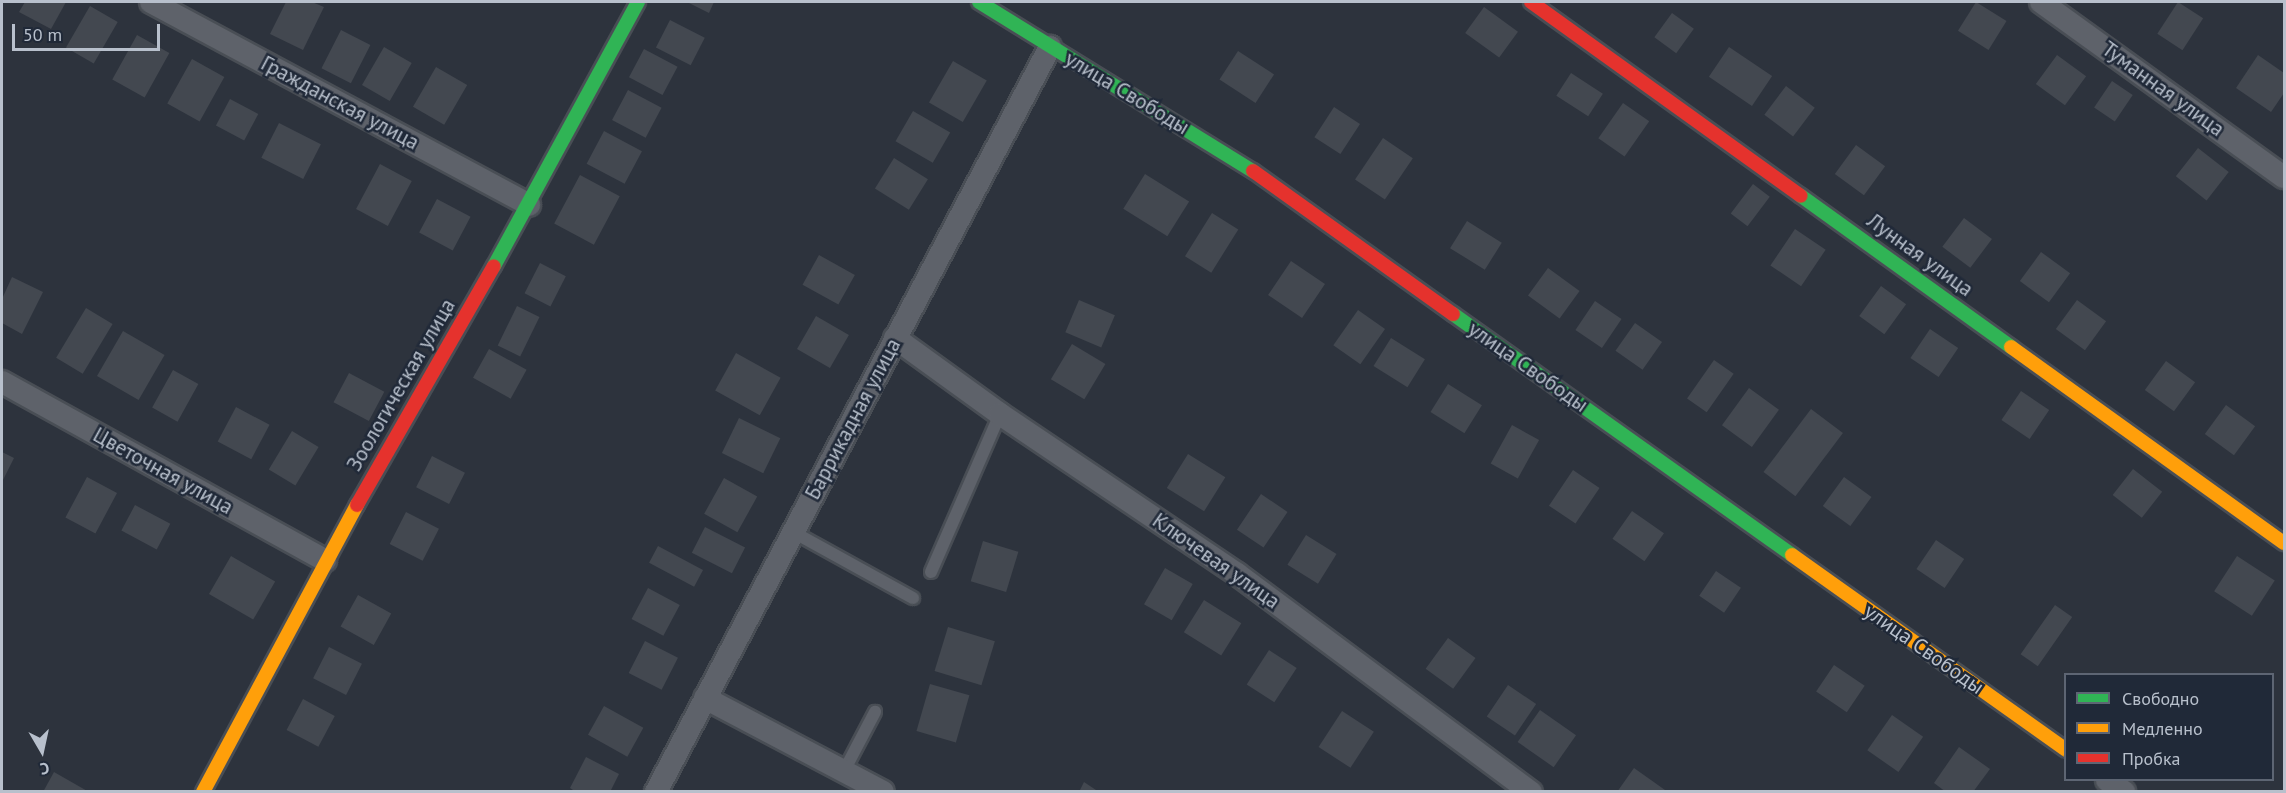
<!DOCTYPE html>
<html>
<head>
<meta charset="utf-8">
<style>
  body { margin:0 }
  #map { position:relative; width:2286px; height:793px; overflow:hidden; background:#2d333d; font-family:"PT Sans",sans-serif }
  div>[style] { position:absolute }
  .building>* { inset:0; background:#434850; transform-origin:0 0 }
  .roads { filter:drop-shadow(2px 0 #494e55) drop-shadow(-2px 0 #494e55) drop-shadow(0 2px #494e55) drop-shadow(0 -2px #494e55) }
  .lane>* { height:12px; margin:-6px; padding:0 6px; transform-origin:6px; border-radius:6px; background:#5e626a }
  .street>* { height:22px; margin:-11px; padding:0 11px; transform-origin:11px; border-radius:11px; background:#5e626a }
  .fast>* { height:14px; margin:-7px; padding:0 7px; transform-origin:7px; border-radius:7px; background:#30b455 }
  .slow>* { height:14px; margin:-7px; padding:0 7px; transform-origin:7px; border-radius:7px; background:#ff9f0a }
  .jam>* { height:14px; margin:-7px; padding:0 7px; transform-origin:7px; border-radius:7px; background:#e5322d }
  span { translate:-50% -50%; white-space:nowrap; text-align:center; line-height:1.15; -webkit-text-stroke:5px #202938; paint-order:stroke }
  .street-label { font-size:21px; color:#b8c0cc }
  .frame { position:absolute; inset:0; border:3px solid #b8c0cc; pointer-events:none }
  .legend { position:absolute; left:2064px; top:673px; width:210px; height:108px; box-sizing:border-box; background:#202938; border:2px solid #5d6573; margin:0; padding:8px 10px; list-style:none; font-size:18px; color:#b8c0cc }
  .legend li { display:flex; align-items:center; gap:12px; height:30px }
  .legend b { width:30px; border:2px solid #5d6573 }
  .north { position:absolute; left:12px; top:721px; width:60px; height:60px; -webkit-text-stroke:4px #202938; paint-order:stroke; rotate:171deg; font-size:16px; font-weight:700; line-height:24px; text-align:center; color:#b8c0cc }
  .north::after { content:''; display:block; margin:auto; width:21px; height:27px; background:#b8c0cc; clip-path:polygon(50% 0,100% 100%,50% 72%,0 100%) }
  .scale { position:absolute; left:12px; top:24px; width:148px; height:27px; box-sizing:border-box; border:3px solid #b8c0cc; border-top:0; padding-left:8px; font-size:18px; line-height:21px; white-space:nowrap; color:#b8c0cc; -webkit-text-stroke:4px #202938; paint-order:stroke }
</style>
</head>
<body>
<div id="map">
  <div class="building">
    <div style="clip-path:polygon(25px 2px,66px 2px,51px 29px,19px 12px)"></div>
    <div style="clip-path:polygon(286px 2px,312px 2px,324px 7px,303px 50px,270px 34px)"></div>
    <div style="clip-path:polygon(687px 2px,714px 2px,709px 13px)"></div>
    <div style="left:1976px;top:2px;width:36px;height:34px;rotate:32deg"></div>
    <div style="left:2178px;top:2px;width:30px;height:38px;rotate:33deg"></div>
    <div style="left:90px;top:6px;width:32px;height:48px;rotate:30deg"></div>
    <div style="left:1484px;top:7px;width:42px;height:32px;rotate:36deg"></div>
    <div style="left:1672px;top:13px;width:27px;height:30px;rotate:36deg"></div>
    <div style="left:670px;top:20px;width:39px;height:31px;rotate:27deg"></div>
    <div style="left:341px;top:30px;width:33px;height:43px;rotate:27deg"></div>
    <div style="left:137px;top:35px;width:37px;height:51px;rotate:29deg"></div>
    <div style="left:384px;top:47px;width:32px;height:44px;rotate:30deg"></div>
    <div style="left:1729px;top:47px;width:52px;height:36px;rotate:34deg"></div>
    <div style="left:644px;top:49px;width:38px;height:32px;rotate:28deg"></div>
    <div style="left:1238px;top:51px;width:43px;height:34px;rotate:33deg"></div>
    <div style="left:2057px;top:55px;width:36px;height:36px;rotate:36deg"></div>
    <div style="clip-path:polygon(2258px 55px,2284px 73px,2284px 93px,2271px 112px,2236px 88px)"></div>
    <div style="left:192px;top:59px;width:37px;height:51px;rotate:29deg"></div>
    <div style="left:953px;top:61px;width:39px;height:48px;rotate:30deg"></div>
    <div style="left:436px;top:67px;width:36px;height:46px;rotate:30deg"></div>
    <div style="left:1571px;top:73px;width:38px;height:27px;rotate:33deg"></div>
    <div style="left:2112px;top:81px;width:25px;height:32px;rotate:34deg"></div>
    <div style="left:1786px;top:86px;width:36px;height:36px;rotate:37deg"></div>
    <div style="left:628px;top:90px;width:38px;height:34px;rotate:28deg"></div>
    <div style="left:230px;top:99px;width:32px;height:30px;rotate:28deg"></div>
    <div style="left:1623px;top:103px;width:32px;height:43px;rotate:35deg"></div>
    <div style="left:1334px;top:107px;width:31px;height:36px;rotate:33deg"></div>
    <div style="left:913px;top:111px;width:43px;height:35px;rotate:30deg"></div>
    <div style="left:279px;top:123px;width:47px;height:39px;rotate:27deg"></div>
    <div style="left:604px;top:131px;width:43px;height:37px;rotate:28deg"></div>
    <div style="left:1383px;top:138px;width:36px;height:50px;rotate:34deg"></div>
    <div style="left:1856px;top:145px;width:36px;height:36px;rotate:36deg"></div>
    <div style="left:2198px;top:148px;width:39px;height:36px;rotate:38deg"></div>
    <div style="left:894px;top:158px;width:40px;height:36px;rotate:32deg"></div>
    <div style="left:380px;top:164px;width:36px;height:51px;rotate:28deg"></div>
    <div style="left:1145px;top:174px;width:52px;height:41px;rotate:32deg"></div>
    <div style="left:580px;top:175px;width:45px;height:55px;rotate:28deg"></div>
    <div style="left:1753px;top:184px;width:21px;height:37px;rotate:37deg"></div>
    <div style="left:437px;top:199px;width:38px;height:38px;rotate:28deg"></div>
    <div style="left:1212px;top:213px;width:31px;height:51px;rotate:32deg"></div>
    <div style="left:1964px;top:218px;width:35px;height:36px;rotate:37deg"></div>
    <div style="left:1467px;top:221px;width:41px;height:32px;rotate:32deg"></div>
    <div style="left:1795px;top:229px;width:37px;height:44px;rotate:34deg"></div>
    <div style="left:2041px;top:252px;width:36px;height:36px;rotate:36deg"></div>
    <div style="left:819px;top:255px;width:41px;height:34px;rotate:29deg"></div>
    <div style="left:1291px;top:261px;width:41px;height:41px;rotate:34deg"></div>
    <div style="left:540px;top:263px;width:29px;height:34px;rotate:27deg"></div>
    <div style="left:1548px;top:268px;width:39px;height:34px;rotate:36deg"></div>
    <div style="clip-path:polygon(12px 277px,43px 292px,22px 334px,2px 323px,2px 299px)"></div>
    <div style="left:1881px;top:286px;width:31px;height:37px;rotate:36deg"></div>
    <div style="left:1079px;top:300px;width:39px;height:35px;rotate:23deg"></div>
    <div style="left:2077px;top:300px;width:36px;height:36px;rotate:36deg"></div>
    <div style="left:1595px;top:301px;width:32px;height:35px;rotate:34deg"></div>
    <div style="left:517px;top:306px;width:25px;height:44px;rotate:26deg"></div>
    <div style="left:86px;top:308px;width:31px;height:58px;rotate:31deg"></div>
    <div style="left:1358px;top:310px;width:33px;height:43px;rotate:35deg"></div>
    <div style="left:816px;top:316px;width:38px;height:38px;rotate:30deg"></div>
    <div style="left:1635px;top:323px;width:33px;height:34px;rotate:35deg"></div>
    <div style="left:1930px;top:329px;width:34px;height:35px;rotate:34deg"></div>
    <div style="left:123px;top:331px;width:48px;height:52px;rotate:30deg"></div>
    <div style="left:1391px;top:338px;width:40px;height:33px;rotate:32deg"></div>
    <div style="left:1072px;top:344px;width:39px;height:41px;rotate:31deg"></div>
    <div style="left:489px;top:349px;width:43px;height:33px;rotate:29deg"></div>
    <div style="left:736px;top:353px;width:51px;height:43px;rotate:29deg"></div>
    <div style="left:1714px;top:360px;width:24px;height:47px;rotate:35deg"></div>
    <div style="left:2166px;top:361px;width:36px;height:36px;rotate:36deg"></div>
    <div style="left:173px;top:370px;width:29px;height:43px;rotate:29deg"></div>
    <div style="left:349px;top:373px;width:40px;height:33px;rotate:28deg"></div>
    <div style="left:1448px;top:384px;width:40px;height:33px;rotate:32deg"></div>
    <div style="left:1749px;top:388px;width:37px;height:46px;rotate:36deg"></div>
    <div style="left:2021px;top:391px;width:34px;height:35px;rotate:34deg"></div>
    <div style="left:2226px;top:405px;width:36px;height:36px;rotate:36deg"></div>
    <div style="left:236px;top:407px;width:38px;height:39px;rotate:28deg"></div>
    <div style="left:1811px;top:409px;width:40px;height:79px;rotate:37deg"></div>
    <div style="left:739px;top:418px;width:46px;height:39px;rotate:26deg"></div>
    <div style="left:1512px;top:425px;width:31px;height:44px;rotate:29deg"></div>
    <div style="left:292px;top:431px;width:31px;height:45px;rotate:31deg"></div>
    <div style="clip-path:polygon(2px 452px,14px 458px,2px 482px)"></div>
    <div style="left:1188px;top:454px;width:44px;height:40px;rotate:32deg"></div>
    <div style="left:432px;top:456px;width:37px;height:35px;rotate:27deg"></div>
    <div style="left:2133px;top:469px;width:37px;height:33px;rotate:38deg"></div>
    <div style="left:1573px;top:470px;width:32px;height:43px;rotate:34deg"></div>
    <div style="left:87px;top:477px;width:34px;height:46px;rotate:28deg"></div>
    <div style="left:1844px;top:477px;width:34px;height:36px;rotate:36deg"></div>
    <div style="left:724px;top:478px;width:38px;height:41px;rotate:29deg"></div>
    <div style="left:1261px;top:494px;width:32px;height:43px;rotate:34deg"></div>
    <div style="left:135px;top:505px;width:40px;height:29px;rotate:28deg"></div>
    <div style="left:1632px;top:511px;width:39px;height:34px;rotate:35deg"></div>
    <div style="left:406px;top:512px;width:37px;height:36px;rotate:27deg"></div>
    <div style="left:705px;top:527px;width:45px;height:29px;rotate:27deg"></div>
    <div style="left:1306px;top:535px;width:36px;height:35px;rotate:32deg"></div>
    <div style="left:1936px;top:540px;width:34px;height:35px;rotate:34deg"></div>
    <div style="left:983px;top:541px;width:37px;height:42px;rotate:17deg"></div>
    <div style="left:658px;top:546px;width:51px;height:19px;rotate:28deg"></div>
    <div style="left:231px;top:556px;width:51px;height:44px;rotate:30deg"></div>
    <div style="left:2237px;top:556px;width:45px;height:42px;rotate:33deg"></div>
    <div style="left:1165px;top:568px;width:32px;height:42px;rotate:30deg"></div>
    <div style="left:1716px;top:571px;width:30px;height:30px;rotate:34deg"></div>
    <div style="left:648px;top:588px;width:36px;height:35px;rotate:28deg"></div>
    <div style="left:358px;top:595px;width:38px;height:36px;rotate:29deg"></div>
    <div style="left:1204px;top:600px;width:44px;height:38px;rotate:32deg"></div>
    <div style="left:2055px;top:605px;width:21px;height:60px;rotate:35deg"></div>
    <div style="left:948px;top:627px;width:49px;height:46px;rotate:17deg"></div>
    <div style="left:1448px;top:638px;width:34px;height:38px;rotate:36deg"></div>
    <div style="left:645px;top:641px;width:37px;height:36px;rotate:27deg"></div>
    <div style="left:329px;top:647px;width:37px;height:35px;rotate:27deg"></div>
    <div style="left:1269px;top:650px;width:33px;height:41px;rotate:33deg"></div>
    <div style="left:1834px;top:665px;width:37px;height:32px;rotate:34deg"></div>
    <div style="left:930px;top:684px;width:41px;height:49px;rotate:16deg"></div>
    <div style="left:1508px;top:685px;width:34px;height:38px;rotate:34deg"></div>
    <div style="left:303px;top:699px;width:36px;height:35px;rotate:28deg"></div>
    <div style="left:604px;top:706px;width:45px;height:33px;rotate:29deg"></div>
    <div style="left:1540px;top:710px;width:44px;height:39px;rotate:35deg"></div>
    <div style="left:1342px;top:711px;width:38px;height:43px;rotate:33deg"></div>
    <div style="left:1892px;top:715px;width:38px;height:43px;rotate:35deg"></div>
    <div style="clip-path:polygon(1959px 747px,1990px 769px,1973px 792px,1946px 792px,1934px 783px)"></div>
    <div style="clip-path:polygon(586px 757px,619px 774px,610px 792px,576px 792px,570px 788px)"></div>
    <div style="clip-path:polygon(1634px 768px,1665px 790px,1665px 792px,1617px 792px)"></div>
    <div style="clip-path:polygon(54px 772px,89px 792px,43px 792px)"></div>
    <div style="clip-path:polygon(1084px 782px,1099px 792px,1079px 792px)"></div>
  </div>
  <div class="roads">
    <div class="lane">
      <div style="left:793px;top:532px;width:137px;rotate:28.8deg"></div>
      <div style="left:931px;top:572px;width:172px;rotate:-66.4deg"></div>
      <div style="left:844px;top:771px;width:67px;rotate:-62.3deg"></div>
    </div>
    <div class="street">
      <div style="left:151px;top:2px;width:429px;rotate:28.2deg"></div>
      <div style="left:2041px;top:2px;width:299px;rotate:35.8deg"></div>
      <div style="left:895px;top:338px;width:130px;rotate:35.9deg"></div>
      <div style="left:1000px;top:414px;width:286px;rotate:34deg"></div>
      <div style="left:1237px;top:574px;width:366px;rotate:36.6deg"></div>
      <div style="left:2px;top:382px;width:369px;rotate:28.9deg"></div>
      <div style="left:705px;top:698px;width:201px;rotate:27.8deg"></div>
      <div style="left:2107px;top:780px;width:21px;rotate:35deg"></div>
      <div style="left:656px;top:792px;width:843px;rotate:-62.13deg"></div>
    </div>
    <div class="fast">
      <div style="left:979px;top:2px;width:322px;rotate:31.7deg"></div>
      <div style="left:1801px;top:196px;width:259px;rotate:35.7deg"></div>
      <div style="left:494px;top:266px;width:301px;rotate:-61.4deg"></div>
      <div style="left:1453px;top:314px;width:416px;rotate:35.4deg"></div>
    </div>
    <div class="slow">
      <div style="left:2011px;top:347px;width:336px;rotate:35.7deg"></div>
      <div style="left:1792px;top:555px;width:336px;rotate:35.4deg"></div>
      <div style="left:203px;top:792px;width:326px;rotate:-61.8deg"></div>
    </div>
    <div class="jam">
      <div style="left:1531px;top:2px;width:332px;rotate:35.7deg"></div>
      <div style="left:1253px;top:171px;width:246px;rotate:35.6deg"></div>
      <div style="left:357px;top:505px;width:275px;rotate:-60.2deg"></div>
    </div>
  </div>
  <div class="street-label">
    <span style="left:2163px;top:89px;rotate:36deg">Туманная улица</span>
    <span style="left:1127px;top:93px;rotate:31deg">улица Свободы</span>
    <span style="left:340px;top:103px;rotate:28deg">Гражданская улица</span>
    <span style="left:1920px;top:255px;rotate:36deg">Лунная улица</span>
    <span style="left:1528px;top:367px;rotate:35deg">улица Свободы</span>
    <span style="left:401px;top:385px;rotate:-60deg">Зоологическая улица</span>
    <span style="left:853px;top:419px;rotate:-62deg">Баррикадная улица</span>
    <span style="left:163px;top:471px;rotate:29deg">Цветочная улица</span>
    <span style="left:1216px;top:561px;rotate:35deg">Ключевая улица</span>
    <span style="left:1924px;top:649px;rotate:35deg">улица Свободы</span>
  </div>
  <div class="frame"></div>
  <ul class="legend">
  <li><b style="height:8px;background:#30b455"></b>Свободно</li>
  <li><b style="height:8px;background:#ff9f0a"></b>Медленно</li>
  <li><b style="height:8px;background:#e5322d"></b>Пробка</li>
  </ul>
  <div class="north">С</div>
  <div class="scale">50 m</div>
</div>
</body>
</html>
